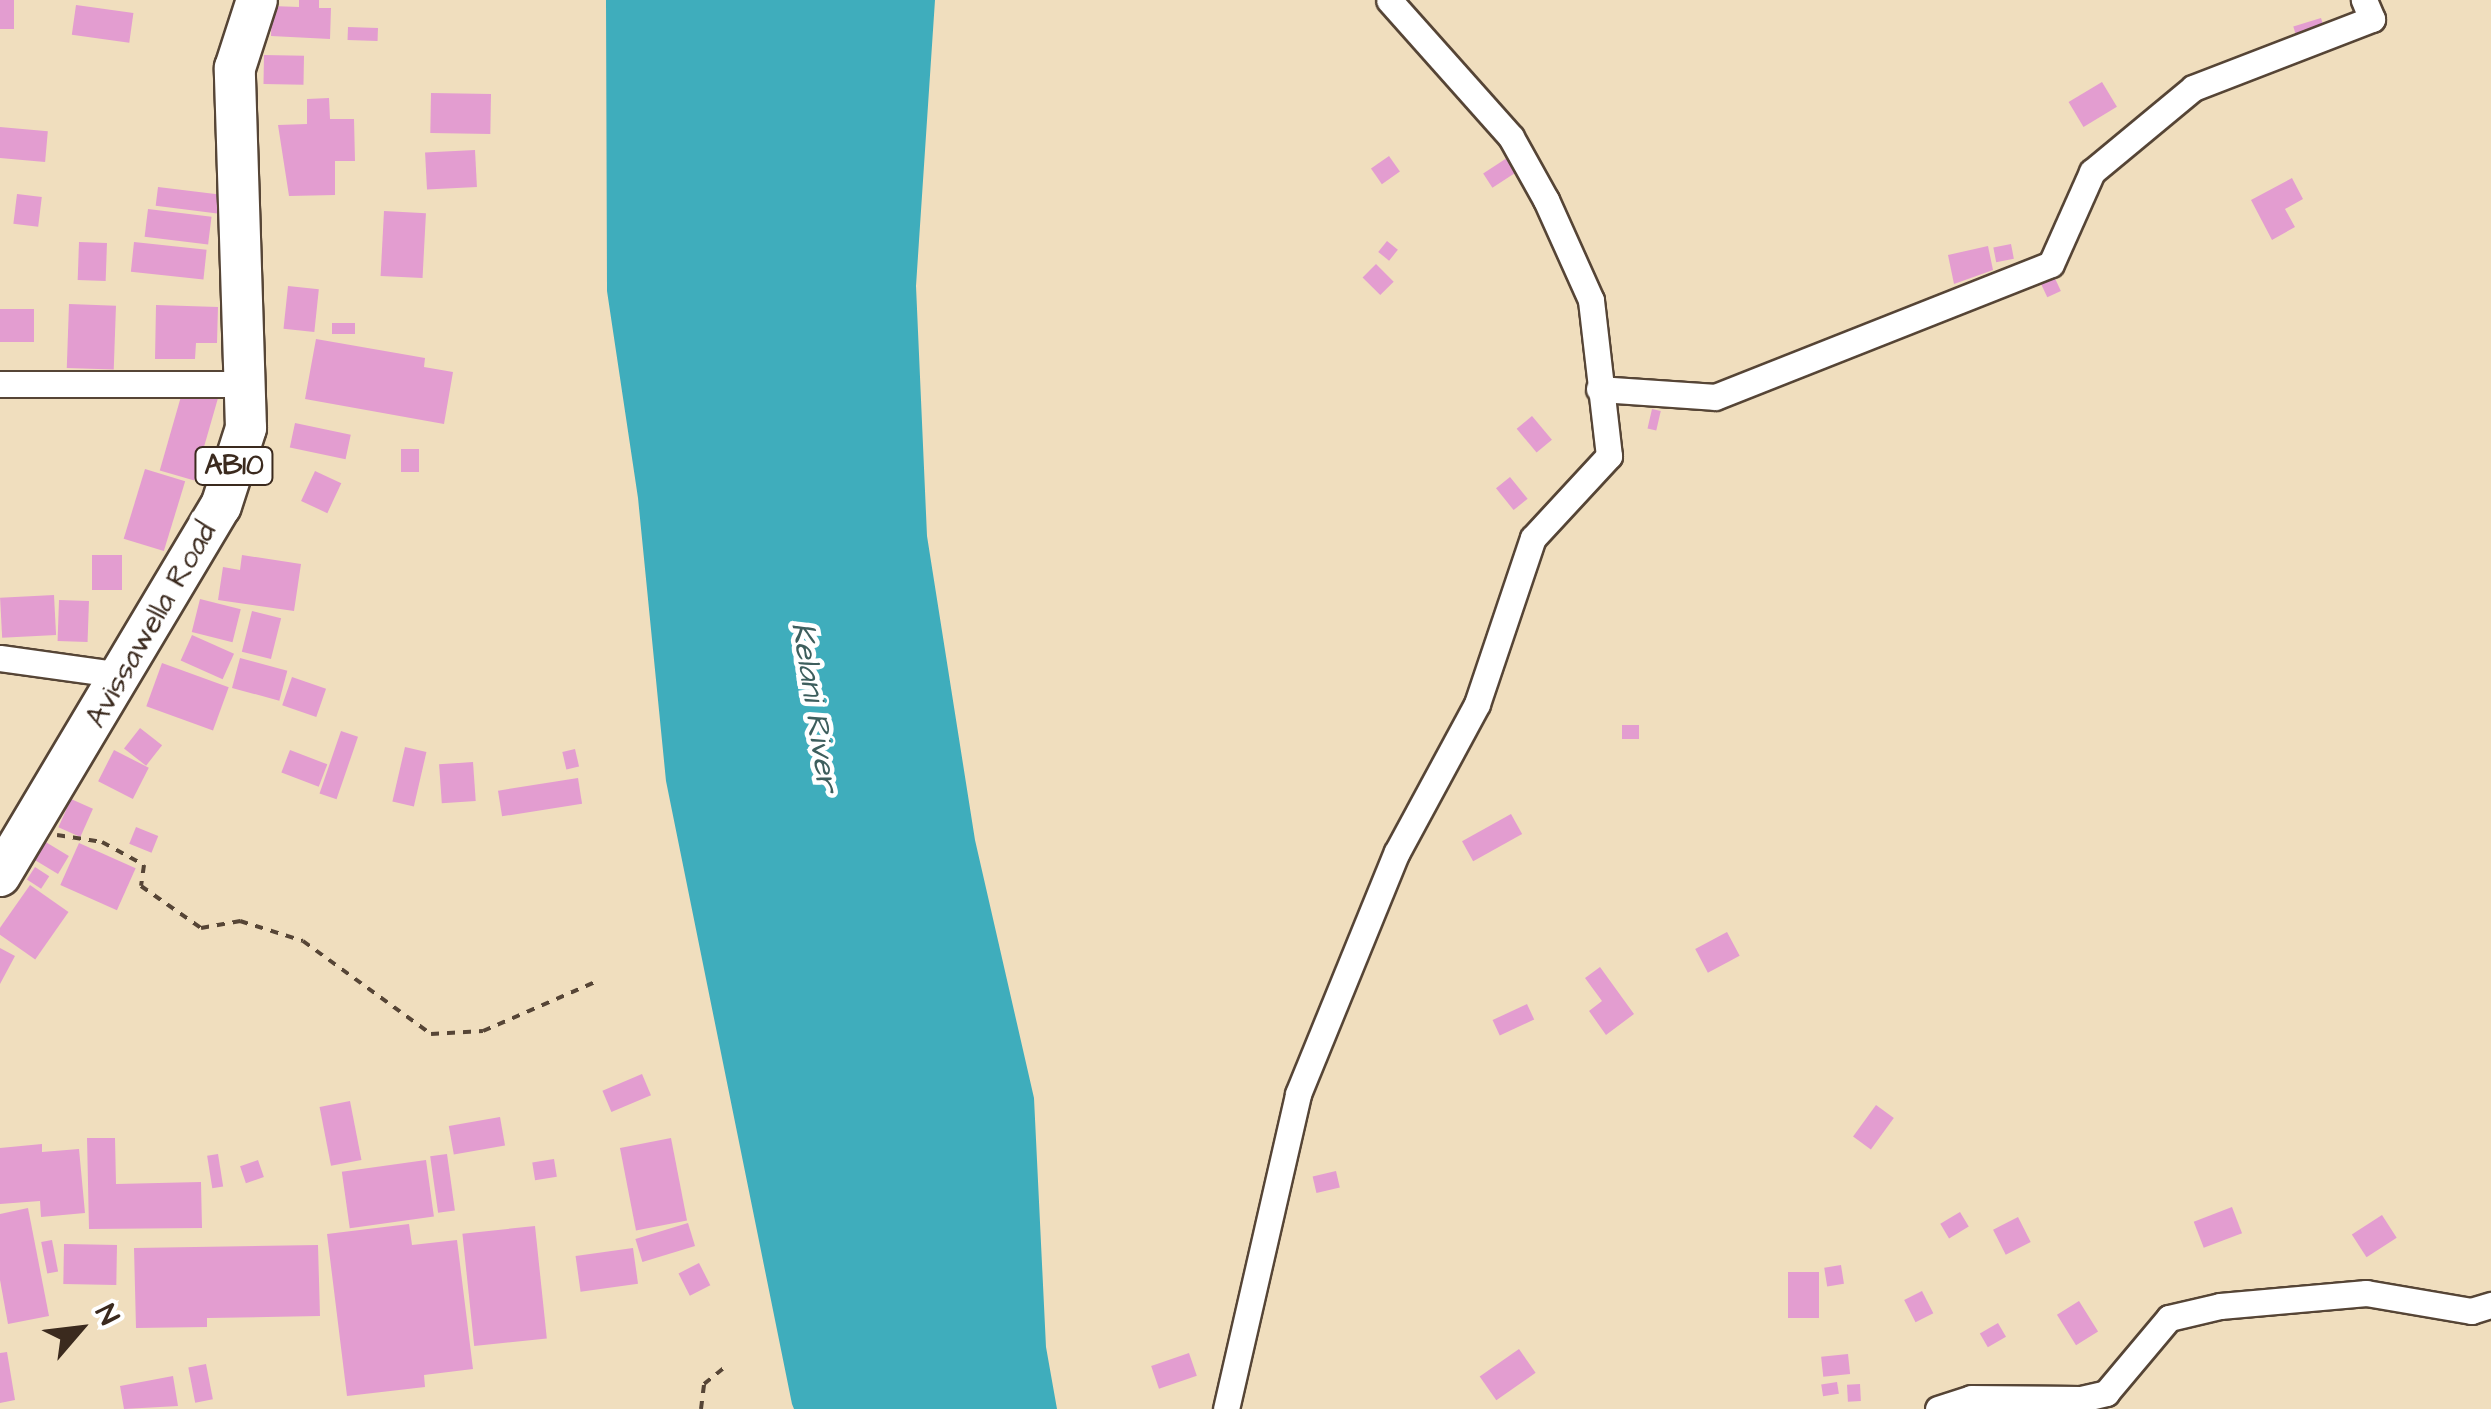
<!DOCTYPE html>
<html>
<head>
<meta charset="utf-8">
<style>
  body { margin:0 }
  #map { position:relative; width:2491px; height:1409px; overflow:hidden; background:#f0debe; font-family:"Architects Daughter",sans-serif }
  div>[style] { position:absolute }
  .water>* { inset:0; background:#3fadbc }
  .building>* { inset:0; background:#e39dd0; transform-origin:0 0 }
  .path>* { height:4px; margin-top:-2px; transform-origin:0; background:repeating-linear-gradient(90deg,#564536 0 8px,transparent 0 16px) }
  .roads { filter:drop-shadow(2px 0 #564536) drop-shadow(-2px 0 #564536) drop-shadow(0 2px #564536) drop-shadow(0 -2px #564536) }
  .street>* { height:25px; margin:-12.5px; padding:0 12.5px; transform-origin:12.5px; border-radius:12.5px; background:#fff }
  .primary>* { height:40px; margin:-20px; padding:0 20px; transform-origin:20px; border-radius:20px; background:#fff }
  span { translate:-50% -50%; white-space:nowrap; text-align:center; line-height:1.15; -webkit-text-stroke:9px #fff; paint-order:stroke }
  .shield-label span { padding:2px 8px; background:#fff; border:2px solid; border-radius:8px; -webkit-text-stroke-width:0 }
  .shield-label { font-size:28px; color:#3b2a1e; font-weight:700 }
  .street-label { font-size:30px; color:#3b2a1e }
  .water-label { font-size:32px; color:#3d5e5d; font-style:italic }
  .north { position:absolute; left:30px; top:1279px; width:100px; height:100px; -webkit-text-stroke:8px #fff; paint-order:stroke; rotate:62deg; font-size:28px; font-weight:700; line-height:40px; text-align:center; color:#3b2a1e }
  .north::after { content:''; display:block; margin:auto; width:35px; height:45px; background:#3b2a1e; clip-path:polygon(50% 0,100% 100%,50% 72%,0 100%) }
</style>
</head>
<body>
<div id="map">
  <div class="water">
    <div style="clip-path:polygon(606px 0,935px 0,916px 286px,927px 536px,975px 840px,1034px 1098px,1046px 1347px,1057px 1409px,794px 1409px,792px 1404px,666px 781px,638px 498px,607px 291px)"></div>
  </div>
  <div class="building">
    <div style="left:0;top:0;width:14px;height:29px"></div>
    <div style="clip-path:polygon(299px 0,319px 0,319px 8px,331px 8px,330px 39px,271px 36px,272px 6px,299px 7px)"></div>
    <div style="left:76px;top:5px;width:58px;height:30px;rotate:8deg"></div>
    <div style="left:2321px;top:18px;width:14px;height:29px;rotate:73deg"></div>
    <div style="left:348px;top:27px;width:30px;height:13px;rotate:2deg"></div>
    <div style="left:264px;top:55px;width:40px;height:29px;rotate:1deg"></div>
    <div style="left:2102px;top:82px;width:29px;height:39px;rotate:59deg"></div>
    <div style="left:431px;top:93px;width:60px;height:40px;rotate:1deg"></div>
    <div style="clip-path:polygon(329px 98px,330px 119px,354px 119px,355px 161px,335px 161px,335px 195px,289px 196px,278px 125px,307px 124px,307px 99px)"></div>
    <div style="left:0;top:127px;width:48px;height:31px;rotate:5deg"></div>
    <div style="left:475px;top:150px;width:37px;height:50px;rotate:87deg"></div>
    <div style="left:1389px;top:156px;width:19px;height:22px;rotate:55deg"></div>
    <div style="left:1510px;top:156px;width:17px;height:32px;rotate:57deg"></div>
    <div style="clip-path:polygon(2292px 178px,2303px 199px,2285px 209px,2295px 227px,2272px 240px,2251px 200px)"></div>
    <div style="left:158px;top:187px;width:70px;height:19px;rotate:7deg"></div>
    <div style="left:17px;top:194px;width:25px;height:30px;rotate:7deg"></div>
    <div style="left:148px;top:209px;width:64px;height:28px;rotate:7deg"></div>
    <div style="left:384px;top:211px;width:42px;height:65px;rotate:3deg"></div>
    <div style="left:1387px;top:241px;width:14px;height:14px;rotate:39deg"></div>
    <div style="left:79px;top:242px;width:28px;height:38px;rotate:2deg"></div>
    <div style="left:134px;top:242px;width:73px;height:30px;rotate:6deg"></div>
    <div style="left:2011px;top:244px;width:15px;height:18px;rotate:79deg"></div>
    <div style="clip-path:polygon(1988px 246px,1993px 270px,1954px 284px,1948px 255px)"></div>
    <div style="left:1376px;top:264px;width:25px;height:19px;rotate:45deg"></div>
    <div style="left:2052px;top:272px;width:21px;height:15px;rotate:65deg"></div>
    <div style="left:288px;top:286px;width:31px;height:43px;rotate:6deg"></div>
    <div style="left:69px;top:304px;width:47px;height:64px;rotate:2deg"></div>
    <div style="clip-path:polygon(156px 305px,218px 307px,217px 343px,196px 343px,195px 359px,155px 359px)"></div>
    <div style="left:0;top:309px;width:34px;height:33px"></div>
    <div style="left:332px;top:323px;width:23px;height:11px"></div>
    <div style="clip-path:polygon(316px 339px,425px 358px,424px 367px,453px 372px,444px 424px,305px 399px)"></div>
    <div style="left:184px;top:386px;width:36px;height:88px;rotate:16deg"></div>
    <div style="left:1652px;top:409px;width:9px;height:20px;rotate:13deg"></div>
    <div style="left:1532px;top:416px;width:31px;height:20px;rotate:50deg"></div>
    <div style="left:295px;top:423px;width:57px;height:25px;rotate:12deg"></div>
    <div style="left:401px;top:449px;width:18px;height:23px"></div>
    <div style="left:145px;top:469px;width:42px;height:73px;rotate:17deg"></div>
    <div style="left:315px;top:471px;width:29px;height:33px;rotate:25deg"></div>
    <div style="left:1510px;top:477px;width:28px;height:18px;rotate:51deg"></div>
    <div style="left:92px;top:555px;width:30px;height:35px"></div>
    <div style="clip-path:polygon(242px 555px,301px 564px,294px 611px,218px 600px,223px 567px,240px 570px)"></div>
    <div style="left:54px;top:595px;width:40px;height:54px;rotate:87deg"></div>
    <div style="left:200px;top:599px;width:42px;height:34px;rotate:14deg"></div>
    <div style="left:59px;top:600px;width:30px;height:41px;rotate:2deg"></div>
    <div style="left:252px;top:611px;width:30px;height:42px;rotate:14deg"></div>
    <div style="left:192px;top:635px;width:46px;height:28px;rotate:24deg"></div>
    <div style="left:240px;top:658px;width:49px;height:31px;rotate:15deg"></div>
    <div style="left:162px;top:663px;width:71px;height:46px;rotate:20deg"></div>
    <div style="left:292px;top:677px;width:36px;height:30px;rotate:19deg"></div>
    <div style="left:1622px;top:725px;width:17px;height:14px"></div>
    <div style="left:140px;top:728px;width:28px;height:26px;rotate:38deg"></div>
    <div style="left:341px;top:731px;width:18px;height:66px;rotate:19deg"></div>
    <div style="left:405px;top:747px;width:22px;height:56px;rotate:13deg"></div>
    <div style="left:575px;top:749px;width:18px;height:13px;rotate:77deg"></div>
    <div style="left:114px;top:750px;width:39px;height:35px;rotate:27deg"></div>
    <div style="left:290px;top:750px;width:40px;height:24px;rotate:21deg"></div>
    <div style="left:473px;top:762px;width:39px;height:34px;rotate:86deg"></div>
    <div style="left:578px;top:778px;width:26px;height:81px;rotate:81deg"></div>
    <div style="left:71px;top:799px;width:24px;height:31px;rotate:24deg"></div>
    <div style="left:1511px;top:814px;width:23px;height:56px;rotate:61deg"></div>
    <div style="left:136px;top:827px;width:24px;height:18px;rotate:22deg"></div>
    <div style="left:44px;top:841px;width:29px;height:21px;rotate:31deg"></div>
    <div style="left:79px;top:843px;width:62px;height:46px;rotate:24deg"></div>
    <div style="left:35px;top:867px;width:17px;height:15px;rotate:33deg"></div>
    <div style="left:30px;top:885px;width:47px;height:58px;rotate:35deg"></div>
    <div style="left:1727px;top:932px;width:27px;height:36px;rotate:62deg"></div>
    <div style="clip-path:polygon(0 948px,15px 956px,0 984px)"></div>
    <div style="clip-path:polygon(1600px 967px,1634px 1014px,1606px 1035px,1589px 1011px,1602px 1001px,1585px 978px)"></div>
    <div style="left:1527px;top:1004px;width:17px;height:38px;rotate:65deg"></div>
    <div style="left:642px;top:1074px;width:23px;height:43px;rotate:67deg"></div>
    <div style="left:350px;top:1101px;width:60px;height:31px;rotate:79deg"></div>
    <div style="left:1876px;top:1105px;width:22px;height:39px;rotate:36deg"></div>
    <div style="left:500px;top:1117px;width:29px;height:52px;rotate:80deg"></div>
    <div style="clip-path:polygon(87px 1138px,115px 1138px,116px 1184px,201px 1182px,202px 1228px,89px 1229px)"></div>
    <div style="left:671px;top:1138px;width:84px;height:52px;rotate:79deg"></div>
    <div style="clip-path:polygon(42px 1144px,42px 1152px,79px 1149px,85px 1213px,41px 1217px,40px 1201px,0 1204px,0 1148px)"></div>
    <div style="left:218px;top:1154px;width:33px;height:11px;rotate:81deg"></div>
    <div style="left:447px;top:1154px;width:57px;height:17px;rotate:82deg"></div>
    <div style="left:554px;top:1159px;width:18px;height:22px;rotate:81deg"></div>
    <div style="left:258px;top:1160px;width:18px;height:19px;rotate:71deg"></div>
    <div style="left:426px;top:1160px;width:57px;height:85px;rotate:82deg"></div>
    <div style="left:1336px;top:1171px;width:17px;height:24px;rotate:77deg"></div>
    <div style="left:2232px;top:1207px;width:28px;height:41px;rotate:69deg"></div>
    <div style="clip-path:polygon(28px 1208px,49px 1316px,8px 1324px,0 1280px,0 1214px)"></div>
    <div style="left:1960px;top:1212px;width:17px;height:23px;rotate:59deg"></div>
    <div style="left:2382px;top:1215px;width:27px;height:36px;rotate:57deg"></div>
    <div style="left:2018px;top:1217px;width:28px;height:28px;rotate:63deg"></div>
    <div style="left:688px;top:1223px;width:24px;height:55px;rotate:73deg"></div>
    <div style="clip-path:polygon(409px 1224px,412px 1245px,457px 1240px,473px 1369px,424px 1375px,425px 1387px,347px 1396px,327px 1234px)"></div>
    <div style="left:535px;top:1226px;width:113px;height:73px;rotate:84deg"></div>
    <div style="left:52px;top:1240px;width:32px;height:11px;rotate:79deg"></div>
    <div style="left:64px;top:1244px;width:53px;height:40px;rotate:1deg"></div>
    <div style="clip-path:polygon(318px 1245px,320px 1316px,207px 1318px,207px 1327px,136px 1328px,134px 1248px)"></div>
    <div style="left:633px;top:1248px;width:36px;height:58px;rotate:82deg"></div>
    <div style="left:699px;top:1263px;width:25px;height:23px;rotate:63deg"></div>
    <div style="left:1841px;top:1265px;width:19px;height:17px;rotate:81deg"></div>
    <div style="left:1788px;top:1272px;width:31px;height:46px"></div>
    <div style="left:1922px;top:1291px;width:25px;height:20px;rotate:63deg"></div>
    <div style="left:2079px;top:1301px;width:36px;height:26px;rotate:58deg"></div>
    <div style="left:1998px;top:1323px;width:16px;height:21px;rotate:60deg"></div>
    <div style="left:1519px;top:1349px;width:29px;height:48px;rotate:55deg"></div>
    <div style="clip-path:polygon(7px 1352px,15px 1400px,0 1403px,0 1353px)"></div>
    <div style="left:1189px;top:1353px;width:24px;height:40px;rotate:71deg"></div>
    <div style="left:1848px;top:1354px;width:20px;height:27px;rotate:84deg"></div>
    <div style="left:206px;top:1364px;width:36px;height:18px;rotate:79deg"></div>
    <div style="clip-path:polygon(173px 1376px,178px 1406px,124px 1409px,120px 1386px)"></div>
    <div style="left:1837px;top:1382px;width:12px;height:16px;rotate:81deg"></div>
    <div style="left:1860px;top:1384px;width:17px;height:13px;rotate:87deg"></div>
  </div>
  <div class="path">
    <div style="left:57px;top:835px;width:46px;rotate:8.8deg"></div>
    <div style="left:102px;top:842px;width:48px;rotate:28.7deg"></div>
    <div style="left:144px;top:865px;width:21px;rotate:98deg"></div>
    <div style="left:141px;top:886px;width:73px;rotate:35deg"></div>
    <div style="left:201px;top:928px;width:40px;rotate:-10deg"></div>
    <div style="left:240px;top:921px;width:66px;rotate:17.6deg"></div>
    <div style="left:303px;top:941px;width:158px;rotate:36deg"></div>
    <div style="left:431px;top:1034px;width:52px;rotate:-3.3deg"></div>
    <div style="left:483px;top:1031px;width:122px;rotate:-23.6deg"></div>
    <div style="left:701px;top:1409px;width:25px;rotate:-83deg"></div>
    <div style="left:704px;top:1384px;width:27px;rotate:-39deg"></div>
  </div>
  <div class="roads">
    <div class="street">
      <div style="left:0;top:384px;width:244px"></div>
      <div style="left:1599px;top:389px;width:116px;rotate:3.9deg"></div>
      <div style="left:1715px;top:397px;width:361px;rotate:-21.6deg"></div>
      <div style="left:2051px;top:264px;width:101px;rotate:-66deg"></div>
      <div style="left:2092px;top:172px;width:131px;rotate:-39.7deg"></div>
      <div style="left:2193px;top:88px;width:192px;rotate:-21.1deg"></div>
      <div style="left:2372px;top:19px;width:21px;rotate:-113deg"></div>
      <div style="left:0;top:658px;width:124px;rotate:7.9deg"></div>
      <div style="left:1226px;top:1409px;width:323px;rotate:-77.1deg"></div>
      <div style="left:1298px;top:1094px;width:261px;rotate:-67.8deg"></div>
      <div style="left:1397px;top:852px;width:168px;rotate:-61.6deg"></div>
      <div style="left:1477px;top:704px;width:175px;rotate:-71.4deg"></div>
      <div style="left:1533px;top:538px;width:112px;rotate:-47.2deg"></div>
      <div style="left:1609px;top:456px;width:157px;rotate:-96.6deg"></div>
      <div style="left:1591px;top:300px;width:110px;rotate:-114.2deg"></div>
      <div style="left:1546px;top:200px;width:72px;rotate:-119.1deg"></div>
      <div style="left:1511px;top:137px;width:183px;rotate:-131.7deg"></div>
      <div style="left:1938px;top:1409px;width:35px;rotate:-18deg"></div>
      <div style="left:1971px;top:1398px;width:110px;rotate:0.5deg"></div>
      <div style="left:2081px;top:1399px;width:26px;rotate:-13deg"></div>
      <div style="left:2106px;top:1393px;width:98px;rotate:-50deg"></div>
      <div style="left:2169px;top:1318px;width:52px;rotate:-13.2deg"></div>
      <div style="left:2220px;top:1306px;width:147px;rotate:-5.1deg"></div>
      <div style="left:2366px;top:1293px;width:107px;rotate:9.7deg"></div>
      <div style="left:2471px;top:1311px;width:21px;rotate:-17deg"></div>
    </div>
    <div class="primary">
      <div style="left:0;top:876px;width:431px;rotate:-59.2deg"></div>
      <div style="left:221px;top:506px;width:82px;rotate:-72.2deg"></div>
      <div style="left:246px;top:428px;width:360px;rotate:-91.8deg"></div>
      <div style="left:235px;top:68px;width:71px;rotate:-72.1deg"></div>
    </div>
  </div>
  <div class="shield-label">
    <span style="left:234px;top:466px">AB10</span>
  </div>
  <div class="street-label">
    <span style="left:151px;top:625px;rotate:-60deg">Avissawella Road</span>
  </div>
  <div class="water-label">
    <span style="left:814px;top:707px;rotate:81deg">Kelani River</span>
  </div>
  <div class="north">N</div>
</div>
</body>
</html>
